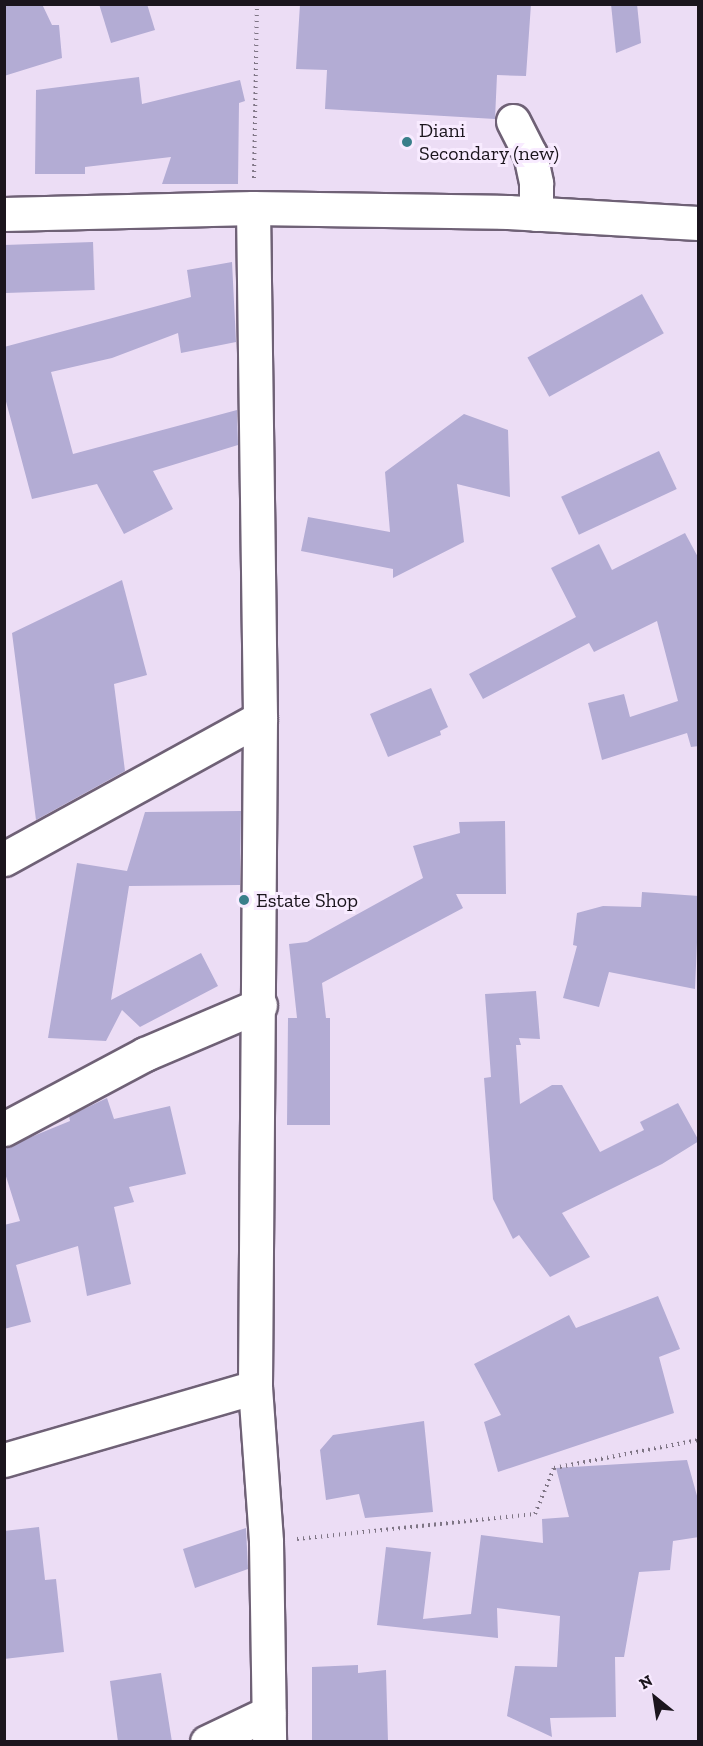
<!DOCTYPE html>
<html>
<head>
<meta charset="utf-8">
<style>
  body { margin:0 }
  #map { position:relative; width:703px; height:1746px; overflow:hidden; background:#ecddf5; font-family:"Zilla Slab",serif }
  div>[style] { position:absolute }
  .building>* { inset:0; background:#b3acd4; transform-origin:0 0 }
  .path>* { height:4px; margin-top:-2px; transform-origin:0; background:repeating-linear-gradient(90deg,#7f7585 0 1.5px,transparent 0 6px) }
  .roads { filter:drop-shadow(2px 0 #6f6176) drop-shadow(-2px 0 #6f6176) drop-shadow(0 2px #6f6176) drop-shadow(0 -2px #6f6176) }
  .minor>* { height:33px; margin:-16.5px; padding:0 16.5px; transform-origin:16.5px; border-radius:16.5px; background:#fff }
  .dots>* { width:16px; height:16px; translate:-50% -50%; box-sizing:border-box; border:3px solid #f8ebff; border-radius:50% }
  span { translate:-50% -50%; white-space:nowrap; text-align:center; line-height:1.15; -webkit-text-stroke:6px #f8ebff; paint-order:stroke }
  .poi-label { font-size:20px; color:#1b151d }
  .left { translate:0 -50%; text-align:left }
  .frame { position:absolute; inset:0; border:6px solid #1b151d; pointer-events:none }
  .north { position:absolute; left:625px; top:1668px; width:60px; height:60px; -webkit-text-stroke:4px #f8ebff; paint-order:stroke; rotate:330deg; font-size:16px; font-weight:700; line-height:24px; text-align:center; color:#1b151d }
  .north::after { content:''; display:block; margin:auto; width:21px; height:27px; background:#1b151d; clip-path:polygon(50% 0,100% 100%,50% 72%,0 100%) }
</style>
</head>
<body>
<div id="map">
  <div class="building">
    <div style="clip-path:polygon(4px 4px,42px 4px,52px 25px,59px 25px,62px 58px,4px 76px)"></div>
    <div style="clip-path:polygon(99px 4px,147px 4px,155px 30px,111px 43px)"></div>
    <div style="clip-path:polygon(300px 4px,531px 4px,526px 76px,497px 75px,495px 119px,325px 109px,327px 70px,296px 69px)"></div>
    <div style="clip-path:polygon(611px 4px,637px 4px,641px 43px,616px 53px)"></div>
    <div style="clip-path:polygon(139px 77px,142px 104px,240px 80px,245px 101px,239px 103px,238px 184px,162px 184px,171px 157px,85px 167px,85px 174px,35px 174px,36px 90px)"></div>
    <div style="left:93px;top:242px;width:48px;height:89px;rotate:88deg"></div>
    <div style="clip-path:polygon(232px 262px,236px 342px,181px 353px,178px 333px,112px 358px,51px 372px,73px 454px,237px 410px,238px 445px,153px 471px,173px 509px,124px 534px,97px 484px,32px 499px,4px 394px,4px 347px,191px 297px,187px 270px)"></div>
    <div style="left:642px;top:294px;width:45px;height:131px;rotate:61deg"></div>
    <div style="clip-path:polygon(464px 414px,508px 430px,510px 497px,457px 484px,464px 542px,393px 578px,393px 569px,301px 551px,308px 517px,390px 532px,385px 472px)"></div>
    <div style="left:659px;top:451px;width:42px;height:108px;rotate:65deg"></div>
    <div style="clip-path:polygon(685px 533px,699px 559px,699px 746px,691px 747px,687px 733px,602px 760px,588px 703px,624px 694px,630px 717px,678px 701px,657px 621px,594px 652px,589px 643px,483px 699px,469px 674px,576px 617px,551px 568px,599px 544px,612px 570px)"></div>
    <div style="clip-path:polygon(122px 580px,147px 675px,114px 684px,125px 771px,36px 820px,12px 633px)"></div>
    <div style="clip-path:polygon(431px 688px,448px 727px,440px 731px,441px 735px,388px 757px,370px 714px)"></div>
    <div style="clip-path:polygon(241px 811px,240px 885px,129px 886px,111px 1000px,201px 953px,218px 986px,140px 1027px,122px 1010px,106px 1041px,48px 1038px,77px 863px,127px 871px,145px 812px)"></div>
    <div style="clip-path:polygon(505px 821px,506px 894px,456px 894px,463px 908px,322px 983px,326px 1018px,330px 1018px,330px 1125px,287px 1125px,288px 1018px,297px 1018px,289px 944px,307px 942px,423px 878px,413px 846px,460px 833px,459px 822px)"></div>
    <div style="clip-path:polygon(642px 892px,699px 896px,695px 989px,609px 972px,599px 1007px,563px 998px,577px 946px,573px 945px,577px 913px,603px 906px,641px 907px)"></div>
    <div style="clip-path:polygon(536px 991px,540px 1039px,519px 1038px,521px 1045px,516px 1045px,520px 1104px,552px 1085px,562px 1085px,600px 1152px,644px 1130px,640px 1122px,678px 1103px,699px 1141px,662px 1164px,562px 1213px,590px 1257px,550px 1277px,519px 1235px,513px 1239px,493px 1199px,484px 1078px,491px 1077px,485px 994px)"></div>
    <div style="clip-path:polygon(107px 1098px,114px 1119px,170px 1106px,186px 1174px,129px 1187px,134px 1202px,114px 1207px,131px 1284px,87px 1296px,78px 1246px,16px 1265px,31px 1322px,4px 1329px,4px 1225px,20px 1221px,4px 1170px,4px 1148px,70px 1121px,69px 1116px)"></div>
    <div style="clip-path:polygon(658px 1296px,680px 1349px,659px 1357px,674px 1413px,498px 1472px,484px 1422px,501px 1415px,474px 1364px,569px 1315px,576px 1328px)"></div>
    <div style="clip-path:polygon(424px 1421px,433px 1512px,365px 1518px,359px 1494px,326px 1500px,320px 1450px,333px 1435px)"></div>
    <div style="clip-path:polygon(687px 1460px,699px 1503px,699px 1537px,673px 1541px,670px 1570px,639px 1572px,624px 1657px,615px 1657px,616px 1717px,550px 1718px,552px 1737px,507px 1716px,515px 1666px,557px 1667px,560px 1616px,497px 1608px,498px 1638px,377px 1625px,386px 1547px,431px 1552px,423px 1619px,471px 1614px,481px 1535px,543px 1543px,542px 1519px,569px 1517px,556px 1468px)"></div>
    <div style="clip-path:polygon(39px 1527px,45px 1580px,56px 1579px,64px 1652px,4px 1659px,4px 1531px)"></div>
    <div style="clip-path:polygon(246px 1528px,248px 1569px,195px 1588px,183px 1549px)"></div>
    <div style="clip-path:polygon(358px 1665px,358px 1673px,386px 1670px,388px 1742px,312px 1742px,312px 1667px)"></div>
    <div style="clip-path:polygon(161px 1673px,172px 1742px,118px 1742px,110px 1681px)"></div>
  </div>
  <div class="path">
    <div style="left:254px;top:178px;width:174px;rotate:-89deg"></div>
    <div style="left:297px;top:1539px;width:239px;rotate:-6deg"></div>
    <div style="left:535px;top:1514px;width:50px;rotate:-67.6deg"></div>
    <div style="left:554px;top:1468px;width:147px;rotate:-11deg"></div>
  </div>
  <div class="roads">
    <div class="minor">
      <div style="left:513px;top:121px;width:37px;rotate:63deg"></div>
      <div style="left:530px;top:154px;width:30px;rotate:78deg"></div>
      <div style="left:536px;top:183px;width:31px;rotate:90deg"></div>
      <div style="left:253px;top:208px;width:510px;rotate:89.21deg"></div>
      <div style="left:260px;top:718px;width:669px;rotate:90.43deg"></div>
      <div style="left:255px;top:1387px;width:155px;rotate:85.9deg"></div>
      <div style="left:266px;top:1542px;width:200px;rotate:89.1deg"></div>
      <div style="left:4px;top:214px;width:249px;rotate:-1.4deg"></div>
      <div style="left:253px;top:208px;width:255px;rotate:0.9deg"></div>
      <div style="left:508px;top:212px;width:190px;rotate:3.3deg"></div>
      <div style="left:4px;top:859px;width:292px;rotate:-28.8deg"></div>
      <div style="left:4px;top:1129px;width:160px;rotate:-28deg"></div>
      <div style="left:145px;top:1054px;width:125px;rotate:-23.1deg"></div>
      <div style="left:4px;top:1460px;width:261px;rotate:-16.2deg"></div>
      <div style="left:207px;top:1742px;width:68px;rotate:-25.4deg"></div>
    </div>
  </div>
  <div class="dots">
    <div style="left:407px;top:142px;background:#397f8a"></div>
    <div style="left:244px;top:900px;background:#397f8a"></div>
  </div>
  <div class="poi-label">
    <span class="left" style="left:419px;top:142px">Diani<br>Secondary (new)</span>
    <span class="left" style="left:256px;top:900px">Estate Shop</span>
  </div>
  <div class="frame"></div>
  <div class="north">N</div>
</div>
</body>
</html>
